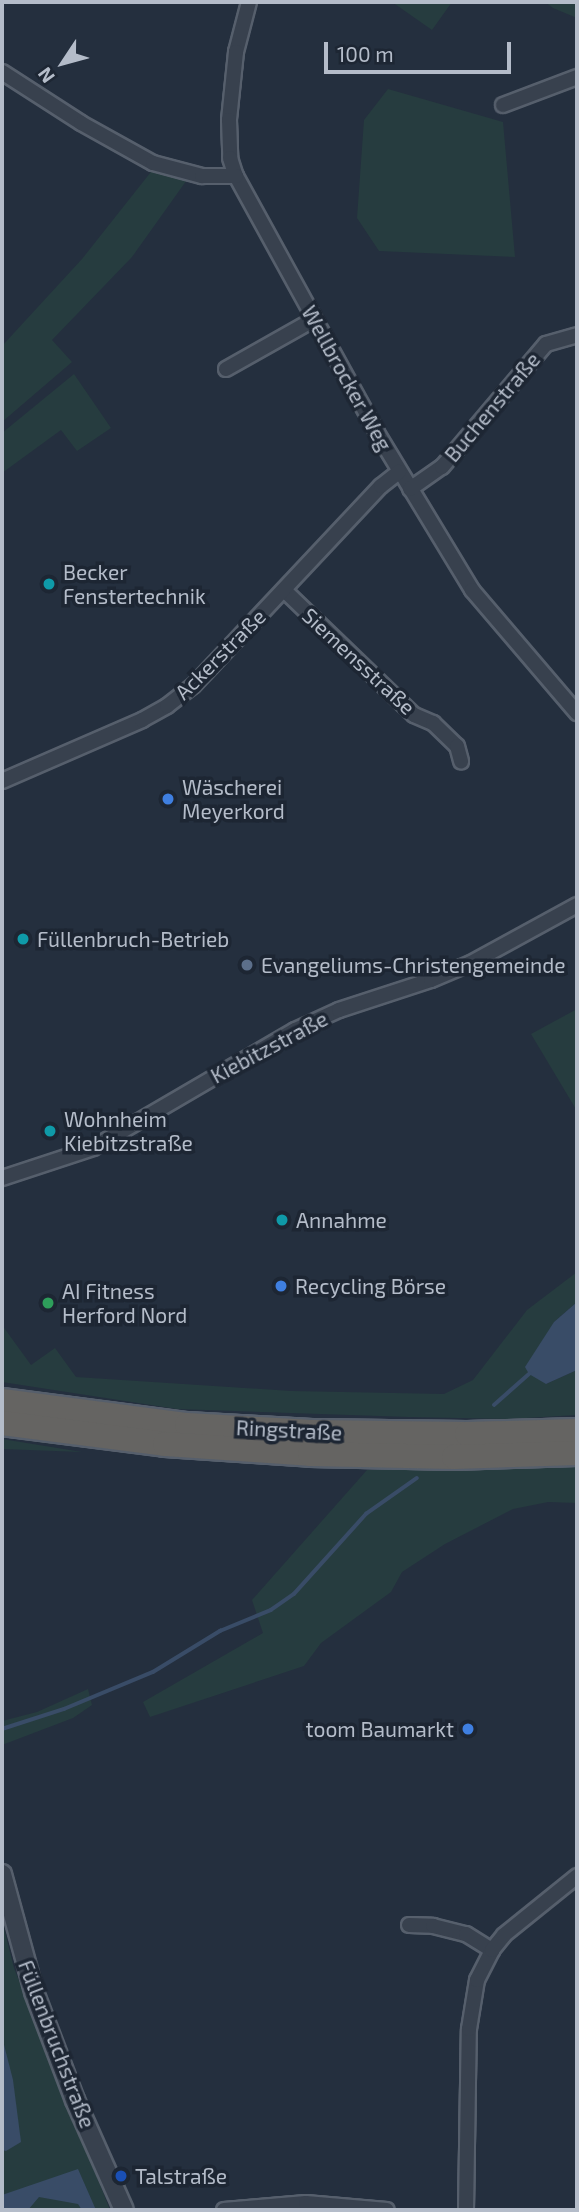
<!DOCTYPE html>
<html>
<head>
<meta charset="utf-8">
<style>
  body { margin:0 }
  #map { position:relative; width:579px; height:2212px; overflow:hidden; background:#242f3e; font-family:"Exo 2",sans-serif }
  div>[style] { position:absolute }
  .green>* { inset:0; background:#263c3f }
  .water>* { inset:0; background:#394c67 }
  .stream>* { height:3.5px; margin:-1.75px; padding:0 1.75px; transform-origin:1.75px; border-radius:1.75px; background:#394c67 }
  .roads { filter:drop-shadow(2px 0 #565f6c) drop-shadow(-2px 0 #565f6c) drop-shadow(0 2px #565f6c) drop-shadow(0 -2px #565f6c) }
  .minor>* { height:14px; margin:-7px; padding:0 7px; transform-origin:7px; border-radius:7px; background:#38414e }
  .tertiary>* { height:18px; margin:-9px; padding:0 9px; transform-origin:9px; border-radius:9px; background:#38414e }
  .trunk>* { height:24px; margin:-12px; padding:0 12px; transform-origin:12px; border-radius:12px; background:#656462 }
  .dots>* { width:19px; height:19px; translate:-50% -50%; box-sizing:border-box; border:4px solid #1d2633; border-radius:50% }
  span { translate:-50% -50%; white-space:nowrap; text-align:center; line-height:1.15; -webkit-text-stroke:7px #1d2633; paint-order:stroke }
  .street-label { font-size:21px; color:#b4bcc9 }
  .poi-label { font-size:21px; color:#b4bcc9 }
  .left { translate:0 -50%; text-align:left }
  .right { translate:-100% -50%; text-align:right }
  .frame { position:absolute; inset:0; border:4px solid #b4bcc9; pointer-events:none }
  .north { position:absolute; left:28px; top:28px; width:70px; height:70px; -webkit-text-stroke:5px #1d2633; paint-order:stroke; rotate:234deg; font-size:19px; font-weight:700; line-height:28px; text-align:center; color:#b4bcc9 }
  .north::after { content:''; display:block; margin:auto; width:24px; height:32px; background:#b4bcc9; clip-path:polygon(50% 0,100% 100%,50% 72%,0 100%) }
  .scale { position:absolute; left:324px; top:42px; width:187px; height:32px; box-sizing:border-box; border:4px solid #b4bcc9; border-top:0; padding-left:9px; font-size:21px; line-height:24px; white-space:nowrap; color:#b4bcc9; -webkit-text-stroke:5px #1d2633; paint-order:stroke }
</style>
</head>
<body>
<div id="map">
  <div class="green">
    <div style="clip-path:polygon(392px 2px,452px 2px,432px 30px)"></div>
    <div style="clip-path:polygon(545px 2px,576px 2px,577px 18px,553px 8px)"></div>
    <div style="clip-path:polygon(388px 89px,503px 122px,515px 257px,379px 251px,357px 218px,364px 120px)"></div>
    <div style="clip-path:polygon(154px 168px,189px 177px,132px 257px,52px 340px,72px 362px,2px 422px,2px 346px,82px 259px)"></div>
    <div style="clip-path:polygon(74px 374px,111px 428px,77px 451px,61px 430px,2px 473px,2px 433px)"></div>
    <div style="clip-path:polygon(577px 1009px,577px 1111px,531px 1034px)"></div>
    <div style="clip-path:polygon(577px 1272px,577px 1302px,554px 1322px,546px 1384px,577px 1370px,577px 1415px,509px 1419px,409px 1417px,177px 1409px,2px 1382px,2px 1325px,31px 1365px,55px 1348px,76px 1377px,291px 1391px,444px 1394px,473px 1380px,527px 1310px)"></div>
    <div style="clip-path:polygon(2px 1439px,82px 1452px,2px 1449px)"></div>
    <div style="clip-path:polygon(577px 1465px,577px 1503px,548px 1502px,513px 1509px,445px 1544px,402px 1572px,391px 1592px,321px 1643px,304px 1666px,150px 1717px,143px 1702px,263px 1633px,252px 1600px,367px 1470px)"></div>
    <div style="clip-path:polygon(88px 1689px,92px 1705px,73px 1718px,2px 1745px,2px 1721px,37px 1712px)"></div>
    <div style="clip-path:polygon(2px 1921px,14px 1968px,110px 2210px,2px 2210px)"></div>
  </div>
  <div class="water">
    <div style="clip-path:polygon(577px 1302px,577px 1370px,546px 1384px,529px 1374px,525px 1367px,554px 1322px)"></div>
    <div style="clip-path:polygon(2px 2037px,13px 2080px,21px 2142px,6px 2151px,2px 2150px)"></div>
    <div style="clip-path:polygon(78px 2169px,96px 2210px,82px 2210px,78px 2204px,39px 2197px,28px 2210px,2px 2210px,2px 2195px)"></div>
  </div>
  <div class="stream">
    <div style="left:494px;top:1405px;width:47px;rotate:-41.5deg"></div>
    <div style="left:2px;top:1729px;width:65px;rotate:-17.9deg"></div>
    <div style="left:64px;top:1709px;width:96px;rotate:-22.6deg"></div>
    <div style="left:153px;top:1672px;width:79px;rotate:-31.5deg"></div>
    <div style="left:220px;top:1631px;width:55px;rotate:-22.4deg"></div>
    <div style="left:271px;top:1610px;width:28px;rotate:-35deg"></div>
    <div style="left:294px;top:1594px;width:108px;rotate:-48deg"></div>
    <div style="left:366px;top:1514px;width:62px;rotate:-35.2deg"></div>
  </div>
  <div class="roads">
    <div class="minor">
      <div style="left:249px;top:2px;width:52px;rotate:104.6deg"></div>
      <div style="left:236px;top:52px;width:68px;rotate:95.9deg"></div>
      <div style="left:229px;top:120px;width:38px;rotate:88deg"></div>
      <div style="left:230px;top:158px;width:19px;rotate:72deg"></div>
      <div style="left:236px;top:176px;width:293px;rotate:61.2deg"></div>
      <div style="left:377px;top:433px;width:184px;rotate:58.8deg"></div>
      <div style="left:472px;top:590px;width:162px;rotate:49.5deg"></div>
      <div style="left:2px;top:72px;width:94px;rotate:32.8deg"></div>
      <div style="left:81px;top:123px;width:82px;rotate:29.1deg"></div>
      <div style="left:153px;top:163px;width:51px;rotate:14.9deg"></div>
      <div style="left:202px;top:176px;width:34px"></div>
      <div style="left:503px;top:105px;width:79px;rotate:-20.7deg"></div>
      <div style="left:226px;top:369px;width:100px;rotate:-29.4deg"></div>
      <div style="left:410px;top:489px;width:39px;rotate:-35deg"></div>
      <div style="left:442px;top:467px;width:161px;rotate:-49.8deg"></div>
      <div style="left:546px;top:344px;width:32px;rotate:-16deg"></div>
      <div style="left:284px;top:590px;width:180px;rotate:43.9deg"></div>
      <div style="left:414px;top:715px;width:21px;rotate:23deg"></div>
      <div style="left:433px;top:723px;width:33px;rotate:44deg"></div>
      <div style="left:457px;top:746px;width:16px;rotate:75deg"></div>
      <div style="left:2px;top:781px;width:153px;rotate:-23.5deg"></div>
      <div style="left:142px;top:720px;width:29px;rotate:-29deg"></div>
      <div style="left:167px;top:706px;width:33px;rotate:-38deg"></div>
      <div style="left:193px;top:686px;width:274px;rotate:-46.8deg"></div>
      <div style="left:381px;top:486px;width:23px;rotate:-38deg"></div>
      <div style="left:2px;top:1178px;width:96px;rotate:-18.2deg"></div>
      <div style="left:93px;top:1148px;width:234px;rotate:-30.3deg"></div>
      <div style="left:295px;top:1030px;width:48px;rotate:-24.4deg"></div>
      <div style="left:339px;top:1010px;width:97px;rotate:-18.1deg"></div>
      <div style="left:431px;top:980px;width:43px;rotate:-23deg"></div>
      <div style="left:471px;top:963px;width:121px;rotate:-28.7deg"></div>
      <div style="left:409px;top:1925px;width:24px;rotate:2deg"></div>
      <div style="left:433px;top:1926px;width:34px;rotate:14deg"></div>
      <div style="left:466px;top:1934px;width:31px;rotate:32deg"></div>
      <div style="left:224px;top:2210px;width:82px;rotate:-4.9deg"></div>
      <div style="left:306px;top:2203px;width:81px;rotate:4.9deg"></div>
      <div style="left:466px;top:2210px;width:181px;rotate:-89.1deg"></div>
      <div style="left:469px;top:2029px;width:50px;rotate:-80.7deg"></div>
      <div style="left:477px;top:1980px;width:34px;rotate:-63deg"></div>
      <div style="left:492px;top:1950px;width:19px;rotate:-51deg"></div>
      <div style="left:504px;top:1935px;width:94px;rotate:-38.9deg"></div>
    </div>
    <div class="tertiary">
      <div style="left:2px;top:1874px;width:122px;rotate:74.8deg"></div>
      <div style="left:34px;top:1992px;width:116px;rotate:69.2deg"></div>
      <div style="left:75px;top:2100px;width:120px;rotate:66deg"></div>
    </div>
    <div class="trunk">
      <div style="left:2px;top:1401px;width:187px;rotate:7.4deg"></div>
      <div style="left:187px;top:1425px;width:125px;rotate:3.2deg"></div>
      <div style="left:312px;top:1432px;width:155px;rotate:0.7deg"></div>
      <div style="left:467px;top:1434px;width:110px;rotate:-1.6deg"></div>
      <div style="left:2px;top:1423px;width:164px;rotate:7.3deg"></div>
      <div style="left:165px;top:1444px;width:145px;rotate:3.9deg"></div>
      <div style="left:310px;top:1454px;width:144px;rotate:1.2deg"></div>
      <div style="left:454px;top:1457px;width:123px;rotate:-1.9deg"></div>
    </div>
  </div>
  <div class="dots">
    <div style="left:49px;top:584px;background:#0f9aa8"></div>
    <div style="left:168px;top:799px;background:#3f7fe0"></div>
    <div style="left:23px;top:939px;background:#0f9aa8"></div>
    <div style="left:247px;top:965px;background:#5c6f8a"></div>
    <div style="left:50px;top:1131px;background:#0f9aa8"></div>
    <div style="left:282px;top:1220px;background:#0f9aa8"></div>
    <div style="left:281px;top:1286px;background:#3f7fe0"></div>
    <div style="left:48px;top:1303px;background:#2e9e5b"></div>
    <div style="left:468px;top:1729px;background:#3f7fe0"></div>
    <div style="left:121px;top:2176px;background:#1a4fb4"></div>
  </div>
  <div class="street-label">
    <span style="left:347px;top:378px;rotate:61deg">Wellbrocker Weg</span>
    <span style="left:492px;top:407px;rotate:-50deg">Buchenstraße</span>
    <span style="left:220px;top:654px;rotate:-45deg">Ackerstraße</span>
    <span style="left:359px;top:661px;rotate:43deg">Siemensstraße</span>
    <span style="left:269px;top:1047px;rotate:-28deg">Kiebitzstraße</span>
    <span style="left:289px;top:1430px;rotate:3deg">Ringstraße</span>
    <span style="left:57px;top:2044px;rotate:69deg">Füllenbruchstraße</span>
  </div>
  <div class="poi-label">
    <span class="left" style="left:63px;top:584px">Becker<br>Fenstertechnik</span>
    <span class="left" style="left:182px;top:799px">Wäscherei<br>Meyerkord</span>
    <span class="left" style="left:37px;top:939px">Füllenbruch-Betrieb</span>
    <span class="left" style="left:261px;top:965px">Evangeliums-Christengemeinde</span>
    <span class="left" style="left:64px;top:1131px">Wohnheim<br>Kiebitzstraße</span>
    <span class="left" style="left:296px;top:1220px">Annahme</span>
    <span class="left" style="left:295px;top:1286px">Recycling Börse</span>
    <span class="left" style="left:62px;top:1303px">AI Fitness<br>Herford Nord</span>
    <span class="right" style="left:454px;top:1729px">toom Baumarkt</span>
    <span class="left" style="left:135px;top:2176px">Talstraße</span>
  </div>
  <div class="frame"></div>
  <div class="north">N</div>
  <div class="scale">100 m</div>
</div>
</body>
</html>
